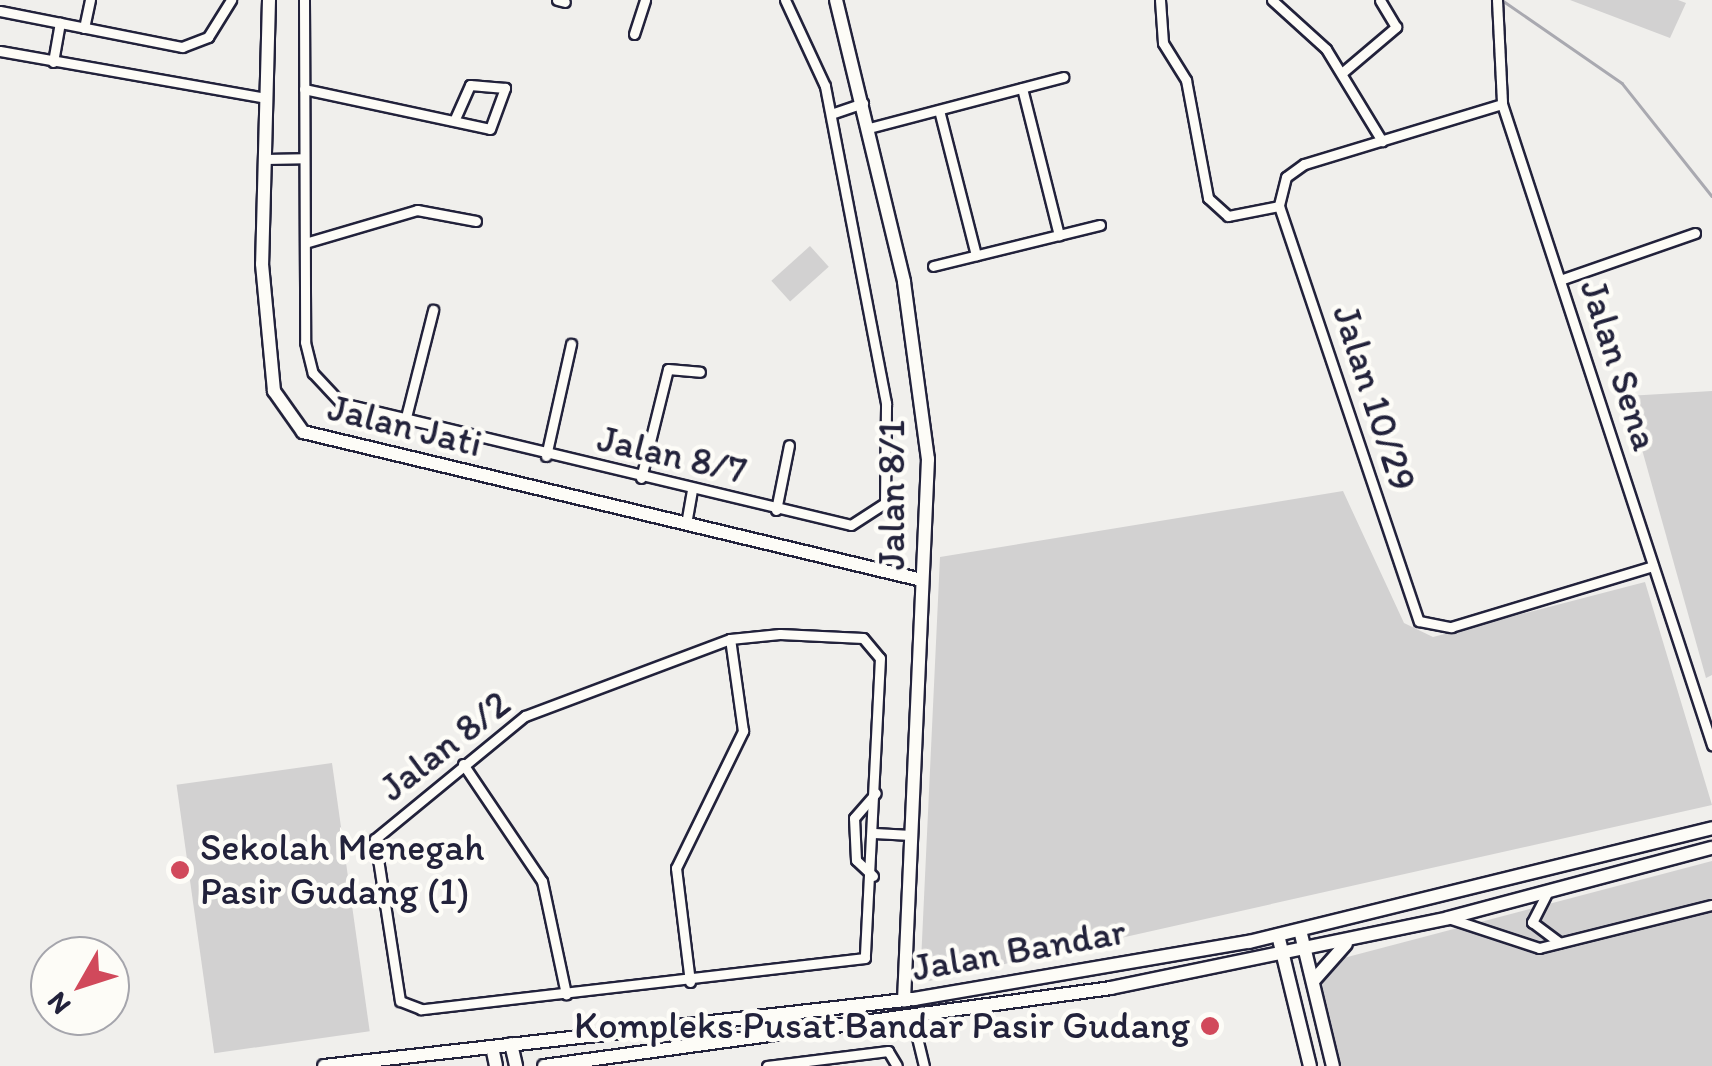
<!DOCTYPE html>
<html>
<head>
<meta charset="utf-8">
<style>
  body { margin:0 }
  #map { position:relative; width:1712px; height:1066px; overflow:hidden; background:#f0efec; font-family:Itim,sans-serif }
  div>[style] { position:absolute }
  .green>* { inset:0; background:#d2d1d1; transform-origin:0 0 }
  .stream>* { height:2.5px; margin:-1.25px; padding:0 1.25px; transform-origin:1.25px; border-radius:1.25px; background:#a9a9b0 }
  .roads { filter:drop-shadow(2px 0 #22223b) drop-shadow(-2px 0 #22223b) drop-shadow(0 2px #22223b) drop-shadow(0 -2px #22223b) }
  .street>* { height:9px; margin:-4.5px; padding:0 4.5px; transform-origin:4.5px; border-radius:4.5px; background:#fdfcf7 }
  .secondary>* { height:12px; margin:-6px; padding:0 6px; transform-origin:6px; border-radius:6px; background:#fdfcf7 }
  .dots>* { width:28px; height:28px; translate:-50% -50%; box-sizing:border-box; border:5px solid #fdfcf7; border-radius:50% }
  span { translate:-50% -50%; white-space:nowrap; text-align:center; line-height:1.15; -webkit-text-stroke:9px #fdfcf7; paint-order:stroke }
  .street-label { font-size:38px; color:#22223b }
  .poi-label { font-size:38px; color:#22223b }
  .left { translate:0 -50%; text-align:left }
  .right { translate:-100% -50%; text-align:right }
  .north { position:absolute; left:30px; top:936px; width:100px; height:100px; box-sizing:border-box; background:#fdfcf7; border:2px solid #a5a5ac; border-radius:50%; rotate:231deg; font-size:28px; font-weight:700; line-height:40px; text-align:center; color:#22223b }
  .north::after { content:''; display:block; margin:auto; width:35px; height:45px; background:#d1495b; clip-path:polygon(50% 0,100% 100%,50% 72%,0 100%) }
</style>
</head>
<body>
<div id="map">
  <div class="green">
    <div style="clip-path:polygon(1570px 0,1678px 0,1686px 3px,1670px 38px)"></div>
    <div style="left:810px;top:246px;width:28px;height:52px;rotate:48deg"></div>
    <div style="clip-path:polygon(1712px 391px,1712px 675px,1706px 678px,1627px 396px)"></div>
    <div style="clip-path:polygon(1343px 491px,1404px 623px,1433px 637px,1645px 582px,1712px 805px,920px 983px,940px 557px)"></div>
    <div style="left:332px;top:763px;width:271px;height:157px;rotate:82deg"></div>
    <div style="clip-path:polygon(1712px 861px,1712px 1066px,1340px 1066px,1319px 980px,1336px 960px)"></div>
  </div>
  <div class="stream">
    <div style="left:1502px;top:0;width:146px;rotate:34.7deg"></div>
    <div style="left:1622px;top:83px;width:144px;rotate:51.5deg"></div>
  </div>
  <div class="roads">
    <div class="street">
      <div style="left:304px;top:0;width:342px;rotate:89.8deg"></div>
      <div style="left:305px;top:342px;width:32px;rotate:76deg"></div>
      <div style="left:313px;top:373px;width:41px;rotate:47deg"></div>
      <div style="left:341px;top:403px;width:524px;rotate:13.45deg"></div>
      <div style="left:851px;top:525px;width:40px;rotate:-32.9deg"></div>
      <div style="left:885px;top:503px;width:100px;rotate:-89.4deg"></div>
      <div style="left:886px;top:403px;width:323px;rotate:-100.9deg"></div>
      <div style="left:825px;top:86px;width:95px;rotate:-114.9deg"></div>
      <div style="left:557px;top:0;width:8px;rotate:14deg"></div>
      <div style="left:1160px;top:0;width:43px;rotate:86deg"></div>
      <div style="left:1163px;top:43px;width:44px;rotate:58.1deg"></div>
      <div style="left:1186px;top:80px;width:120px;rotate:79.4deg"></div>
      <div style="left:1208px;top:198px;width:27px;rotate:42deg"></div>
      <div style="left:1228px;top:216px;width:52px;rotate:-11.1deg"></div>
      <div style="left:1272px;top:0;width:73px;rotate:42.2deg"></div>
      <div style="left:1326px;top:49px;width:108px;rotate:58.7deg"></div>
      <div style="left:1497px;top:0;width:104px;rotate:87.2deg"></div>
      <div style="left:1502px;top:104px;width:675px;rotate:71.86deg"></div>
      <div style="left:0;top:11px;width:186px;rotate:11.2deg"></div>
      <div style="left:182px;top:47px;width:28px;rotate:-21deg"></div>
      <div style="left:208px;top:37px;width:44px;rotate:-58.1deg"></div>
      <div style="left:84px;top:28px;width:29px;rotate:-78deg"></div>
      <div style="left:634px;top:34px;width:36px;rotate:-72deg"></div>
      <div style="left:0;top:51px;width:271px;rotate:10deg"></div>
      <div style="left:53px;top:62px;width:40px;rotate:-80deg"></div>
      <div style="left:1343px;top:72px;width:70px;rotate:-40.3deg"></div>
      <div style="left:1396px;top:27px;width:31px;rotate:-121deg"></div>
      <div style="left:1022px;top:88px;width:152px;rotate:75.9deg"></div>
      <div style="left:304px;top:89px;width:190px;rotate:12.1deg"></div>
      <div style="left:490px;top:129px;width:44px;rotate:-69.9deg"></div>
      <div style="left:505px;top:88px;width:35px;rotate:-175deg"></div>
      <div style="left:470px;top:85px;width:37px;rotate:114deg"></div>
      <div style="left:1502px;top:104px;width:207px;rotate:163.1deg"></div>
      <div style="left:1304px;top:164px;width:22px;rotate:144deg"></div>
      <div style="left:1286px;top:177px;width:30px;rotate:104deg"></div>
      <div style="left:1279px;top:206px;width:438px;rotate:71.4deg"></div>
      <div style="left:1419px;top:621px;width:33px;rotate:11deg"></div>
      <div style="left:1451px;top:627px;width:211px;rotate:-16.8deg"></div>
      <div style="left:939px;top:110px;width:150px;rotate:75.7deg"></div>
      <div style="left:831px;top:114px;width:34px;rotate:-19deg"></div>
      <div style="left:869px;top:128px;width:201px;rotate:-14.7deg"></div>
      <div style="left:265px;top:159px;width:39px;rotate:-1deg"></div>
      <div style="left:305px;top:243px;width:117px;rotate:-16.4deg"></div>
      <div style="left:417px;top:210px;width:60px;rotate:10.6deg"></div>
      <div style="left:933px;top:266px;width:172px;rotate:-13.8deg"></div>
      <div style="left:1560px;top:280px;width:143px;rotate:-19.2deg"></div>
      <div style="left:404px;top:425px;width:119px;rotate:-75.8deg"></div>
      <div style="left:546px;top:456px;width:115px;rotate:-77.4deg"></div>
      <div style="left:641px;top:478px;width:112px;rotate:-76.1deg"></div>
      <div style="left:668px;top:369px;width:32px;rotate:5deg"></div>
      <div style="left:776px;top:510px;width:66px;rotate:-78.7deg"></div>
      <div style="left:686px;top:524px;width:35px;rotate:-80deg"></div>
      <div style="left:780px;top:634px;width:83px;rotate:2.8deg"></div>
      <div style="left:863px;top:638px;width:26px;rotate:50deg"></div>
      <div style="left:880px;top:658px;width:300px;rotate:92.9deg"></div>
      <div style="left:865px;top:958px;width:447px;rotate:173.4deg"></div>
      <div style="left:421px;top:1009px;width:22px;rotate:-159deg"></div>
      <div style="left:400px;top:1001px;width:164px;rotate:-98.8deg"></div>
      <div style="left:375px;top:839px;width:194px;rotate:-39.4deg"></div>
      <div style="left:525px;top:716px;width:219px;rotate:-20.6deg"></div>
      <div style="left:730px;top:639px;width:50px;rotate:-5.7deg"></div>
      <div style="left:463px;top:764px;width:141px;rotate:56deg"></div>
      <div style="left:542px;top:881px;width:116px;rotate:78deg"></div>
      <div style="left:874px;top:833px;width:37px;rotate:3deg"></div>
      <div style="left:873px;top:876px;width:23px;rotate:-137deg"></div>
      <div style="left:856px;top:860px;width:42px;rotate:-92.7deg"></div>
      <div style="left:854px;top:818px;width:33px;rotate:-49deg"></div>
      <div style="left:1547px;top:893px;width:33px;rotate:117deg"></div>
      <div style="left:1532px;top:922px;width:34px;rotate:37deg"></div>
      <div style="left:1448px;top:918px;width:96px;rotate:18.2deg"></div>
      <div style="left:1539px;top:948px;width:178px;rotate:-14deg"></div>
      <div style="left:690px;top:982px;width:115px;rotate:-97deg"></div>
      <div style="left:676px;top:868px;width:153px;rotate:-63.9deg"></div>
      <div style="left:743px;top:731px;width:93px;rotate:-98deg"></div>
      <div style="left:913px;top:1021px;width:46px;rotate:76.3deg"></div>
      <div style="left:767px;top:1066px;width:122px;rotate:-7.1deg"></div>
      <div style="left:888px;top:1051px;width:17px;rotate:59deg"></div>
    </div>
    <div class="secondary">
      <div style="left:269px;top:0;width:264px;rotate:91.5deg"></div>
      <div style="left:262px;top:264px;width:128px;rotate:84.6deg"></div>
      <div style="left:274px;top:391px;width:50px;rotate:54.7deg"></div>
      <div style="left:303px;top:432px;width:636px;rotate:13.45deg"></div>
      <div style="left:836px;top:0;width:290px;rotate:76.4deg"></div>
      <div style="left:904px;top:282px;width:179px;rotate:82.3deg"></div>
      <div style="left:928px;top:459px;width:542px;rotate:92.54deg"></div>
      <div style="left:1300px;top:930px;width:140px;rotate:76.4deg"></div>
      <div style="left:1278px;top:935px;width:135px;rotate:76.3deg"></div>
      <div style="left:1314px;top:980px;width:48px;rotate:-48.4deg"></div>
      <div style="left:511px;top:1044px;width:23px;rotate:77deg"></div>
      <div style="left:492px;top:1047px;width:19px;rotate:78deg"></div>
      <div style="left:324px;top:1066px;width:594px;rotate:-6.48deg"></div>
      <div style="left:914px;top:999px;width:340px;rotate:-9.7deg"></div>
      <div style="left:1249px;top:942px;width:477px;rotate:-13.8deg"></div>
      <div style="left:544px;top:1066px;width:572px;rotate:-7.83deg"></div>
      <div style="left:1111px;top:988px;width:344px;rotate:-11.7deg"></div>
      <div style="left:1448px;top:918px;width:273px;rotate:-14.9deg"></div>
    </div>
  </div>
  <div class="dots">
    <div style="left:180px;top:870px;background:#d1495b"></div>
    <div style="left:1210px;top:1026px;background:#d1495b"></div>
  </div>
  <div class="street-label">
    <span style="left:1619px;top:365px;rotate:72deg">Jalan Sena</span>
    <span style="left:1374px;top:398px;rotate:72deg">Jalan 10/29</span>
    <span style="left:405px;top:426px;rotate:14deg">Jalan Jati</span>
    <span style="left:672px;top:455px;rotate:13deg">Jalan 8/7</span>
    <span style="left:892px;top:495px;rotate:-90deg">Jalan 8/1</span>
    <span style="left:445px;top:746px;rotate:-38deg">Jalan 8/2</span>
    <span style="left:1019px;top:950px;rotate:-10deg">Jalan Bandar</span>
  </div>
  <div class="poi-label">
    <span class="left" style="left:200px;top:870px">Sekolah Menegah<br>Pasir Gudang (1)</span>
    <span class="right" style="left:1190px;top:1026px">Kompleks Pusat Bandar Pasir Gudang</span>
  </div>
  <div class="north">N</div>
</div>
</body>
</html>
